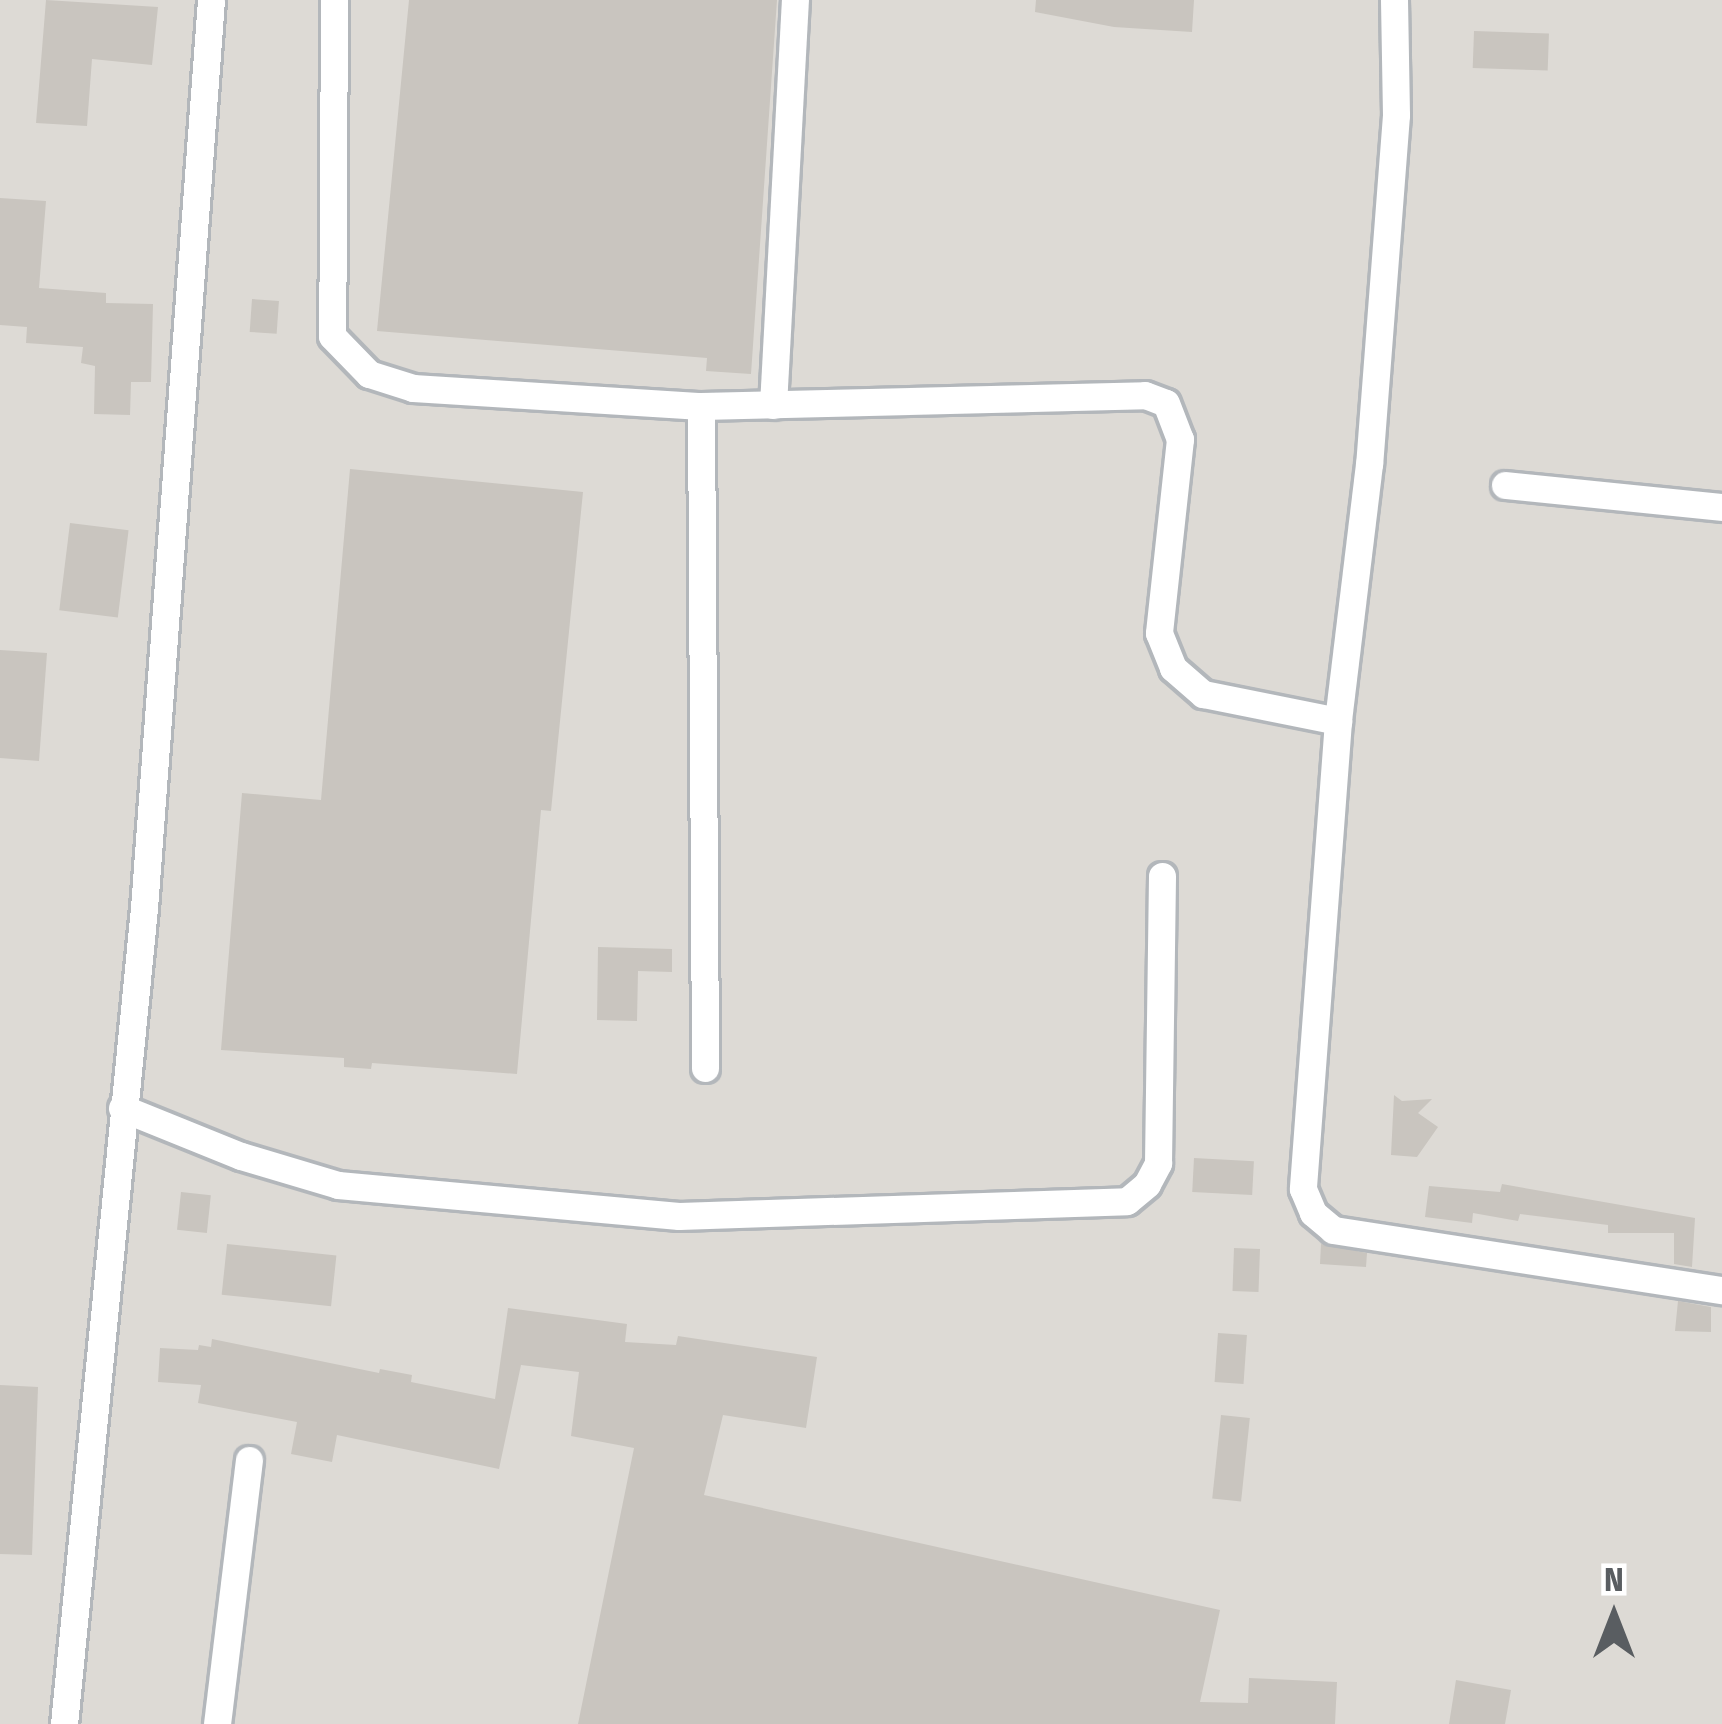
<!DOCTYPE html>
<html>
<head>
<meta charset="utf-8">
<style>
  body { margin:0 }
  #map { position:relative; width:1722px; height:1724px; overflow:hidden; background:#ece8e0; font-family:"Fira Sans Condensed",sans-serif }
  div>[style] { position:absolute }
  .industrial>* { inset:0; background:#dddad5; transform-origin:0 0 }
  .building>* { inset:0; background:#c9c5bf; transform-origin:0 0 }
  .roads { filter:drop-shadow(3px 0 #b3b7bb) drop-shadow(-3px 0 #b3b7bb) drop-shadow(0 3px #b3b7bb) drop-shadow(0 -3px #b3b7bb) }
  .minor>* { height:27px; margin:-13.5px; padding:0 13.5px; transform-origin:13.5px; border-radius:13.5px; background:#fff }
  span { translate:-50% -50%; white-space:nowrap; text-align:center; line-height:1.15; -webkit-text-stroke:9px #fff; paint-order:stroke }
  .north { position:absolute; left:1554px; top:1556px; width:120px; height:120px; -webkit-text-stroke:9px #fff; paint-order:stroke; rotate:0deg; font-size:33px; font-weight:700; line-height:48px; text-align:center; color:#595d61 }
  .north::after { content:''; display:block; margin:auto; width:42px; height:54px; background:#595d61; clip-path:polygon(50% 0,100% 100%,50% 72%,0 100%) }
</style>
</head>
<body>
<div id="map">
  <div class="industrial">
    <div style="left:0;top:0;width:1722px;height:1724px"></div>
  </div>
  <div class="building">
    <div style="clip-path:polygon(46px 0,158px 7px,152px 65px,92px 59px,87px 126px,36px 123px)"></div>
    <div style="clip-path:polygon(409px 0,777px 0,751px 374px,706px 371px,707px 358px,377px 331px)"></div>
    <div style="clip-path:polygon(1036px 0,1194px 0,1192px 32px,1114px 27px,1035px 12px)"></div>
    <div style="left:1474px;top:31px;width:75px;height:37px;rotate:2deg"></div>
    <div style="clip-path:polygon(0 198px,46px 201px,39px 288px,106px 293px,106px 303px,153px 304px,151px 382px,131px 382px,130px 415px,94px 414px,95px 366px,81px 363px,83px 347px,26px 343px,27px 327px,0 325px)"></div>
    <div style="left:252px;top:299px;width:27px;height:33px;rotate:4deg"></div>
    <div style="clip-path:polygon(350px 469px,583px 492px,551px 811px,541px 810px,517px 1074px,372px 1063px,371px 1069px,344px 1067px,344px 1058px,221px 1050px,242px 793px,321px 800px)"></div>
    <div style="left:70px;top:523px;width:59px;height:88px;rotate:7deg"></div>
    <div style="clip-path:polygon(0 650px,47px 653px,39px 761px,0 758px)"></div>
    <div style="clip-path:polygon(598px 947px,672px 949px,672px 972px,638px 971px,637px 1021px,597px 1020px)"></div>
    <div style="clip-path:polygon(1394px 1095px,1402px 1101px,1432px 1099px,1418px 1113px,1438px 1127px,1417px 1157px,1391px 1155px)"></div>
    <div style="left:1194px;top:1158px;width:60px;height:34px;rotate:3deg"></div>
    <div style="clip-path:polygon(1502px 1184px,1695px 1218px,1692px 1267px,1674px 1264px,1674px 1233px,1608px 1233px,1608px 1225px,1520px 1214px,1518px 1221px,1473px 1213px,1472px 1223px,1425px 1217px,1429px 1186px,1500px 1192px)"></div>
    <div style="left:181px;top:1192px;width:30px;height:38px;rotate:6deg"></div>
    <div style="left:227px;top:1244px;width:110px;height:51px;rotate:6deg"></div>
    <div style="clip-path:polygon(1321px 1244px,1367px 1253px,1366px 1267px,1320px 1264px)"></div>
    <div style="left:1234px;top:1248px;width:26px;height:43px;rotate:2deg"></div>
    <div style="clip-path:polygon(1678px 1301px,1711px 1307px,1711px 1332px,1675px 1331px)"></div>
    <div style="clip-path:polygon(508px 1308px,627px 1324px,625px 1342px,676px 1345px,678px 1336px,817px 1357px,806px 1428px,723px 1415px,704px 1495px,1220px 1610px,1200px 1702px,1248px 1703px,1249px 1678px,1337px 1682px,1335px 1724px,578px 1724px,634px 1448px,571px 1436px,579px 1372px,521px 1365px,499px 1469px,337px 1435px,332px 1462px,291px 1454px,297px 1422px,198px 1403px,201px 1385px,158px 1382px,160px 1348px,198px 1350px,199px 1345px,211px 1347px,212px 1339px,379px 1373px,380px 1369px,412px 1375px,411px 1382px,495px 1399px)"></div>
    <div style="left:1218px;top:1333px;width:29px;height:49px;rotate:4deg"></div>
    <div style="clip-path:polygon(0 1385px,38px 1387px,32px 1555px,0 1554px)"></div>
    <div style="left:1221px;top:1415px;width:29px;height:84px;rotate:6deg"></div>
    <div style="clip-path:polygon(1456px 1680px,1511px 1690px,1505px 1724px,1449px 1724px)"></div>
  </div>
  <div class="roads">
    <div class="minor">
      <div style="left:334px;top:0;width:336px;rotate:90.3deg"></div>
      <div style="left:332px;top:336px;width:53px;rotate:45.8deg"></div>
      <div style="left:369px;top:374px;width:46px;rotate:17.7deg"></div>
      <div style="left:413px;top:388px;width:289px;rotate:3.6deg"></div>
      <div style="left:701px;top:406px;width:444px;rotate:-1.4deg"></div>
      <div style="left:1145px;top:395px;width:22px;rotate:21deg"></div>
      <div style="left:1166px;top:403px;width:39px;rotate:69deg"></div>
      <div style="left:1180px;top:439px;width:195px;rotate:96.2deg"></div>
      <div style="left:1159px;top:633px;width:38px;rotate:68deg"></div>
      <div style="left:1173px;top:668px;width:40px;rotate:41deg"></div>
      <div style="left:1203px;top:694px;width:138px;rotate:11.3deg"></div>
      <div style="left:1394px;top:0;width:115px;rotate:89deg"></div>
      <div style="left:1396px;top:115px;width:350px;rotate:94.4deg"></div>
      <div style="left:1369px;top:464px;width:259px;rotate:96.9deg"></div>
      <div style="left:1338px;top:721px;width:469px;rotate:94.3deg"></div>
      <div style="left:1303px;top:1189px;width:26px;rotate:67deg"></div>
      <div style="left:1313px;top:1213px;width:26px;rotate:40deg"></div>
      <div style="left:1333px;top:1230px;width:394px;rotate:8.8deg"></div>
      <div style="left:773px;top:405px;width:406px;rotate:-86.9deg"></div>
      <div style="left:701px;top:406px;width:662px;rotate:89.65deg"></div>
      <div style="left:1505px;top:485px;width:218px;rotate:5.8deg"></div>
      <div style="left:122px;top:1108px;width:128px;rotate:22deg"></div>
      <div style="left:241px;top:1156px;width:101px;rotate:16.6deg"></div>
      <div style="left:338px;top:1185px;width:342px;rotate:5.2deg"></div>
      <div style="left:679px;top:1216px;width:448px;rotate:-1.9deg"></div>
      <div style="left:1127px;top:1201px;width:26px;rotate:-40deg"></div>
      <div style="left:1147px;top:1184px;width:24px;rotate:-62deg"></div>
      <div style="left:1158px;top:1163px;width:287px;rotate:-89.2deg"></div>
      <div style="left:64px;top:1724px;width:820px;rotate:-84.4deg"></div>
      <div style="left:144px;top:908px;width:910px;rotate:-85.78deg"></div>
      <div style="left:217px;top:1724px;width:266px;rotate:-83.1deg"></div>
    </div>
  </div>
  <div class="north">N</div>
</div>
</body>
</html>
